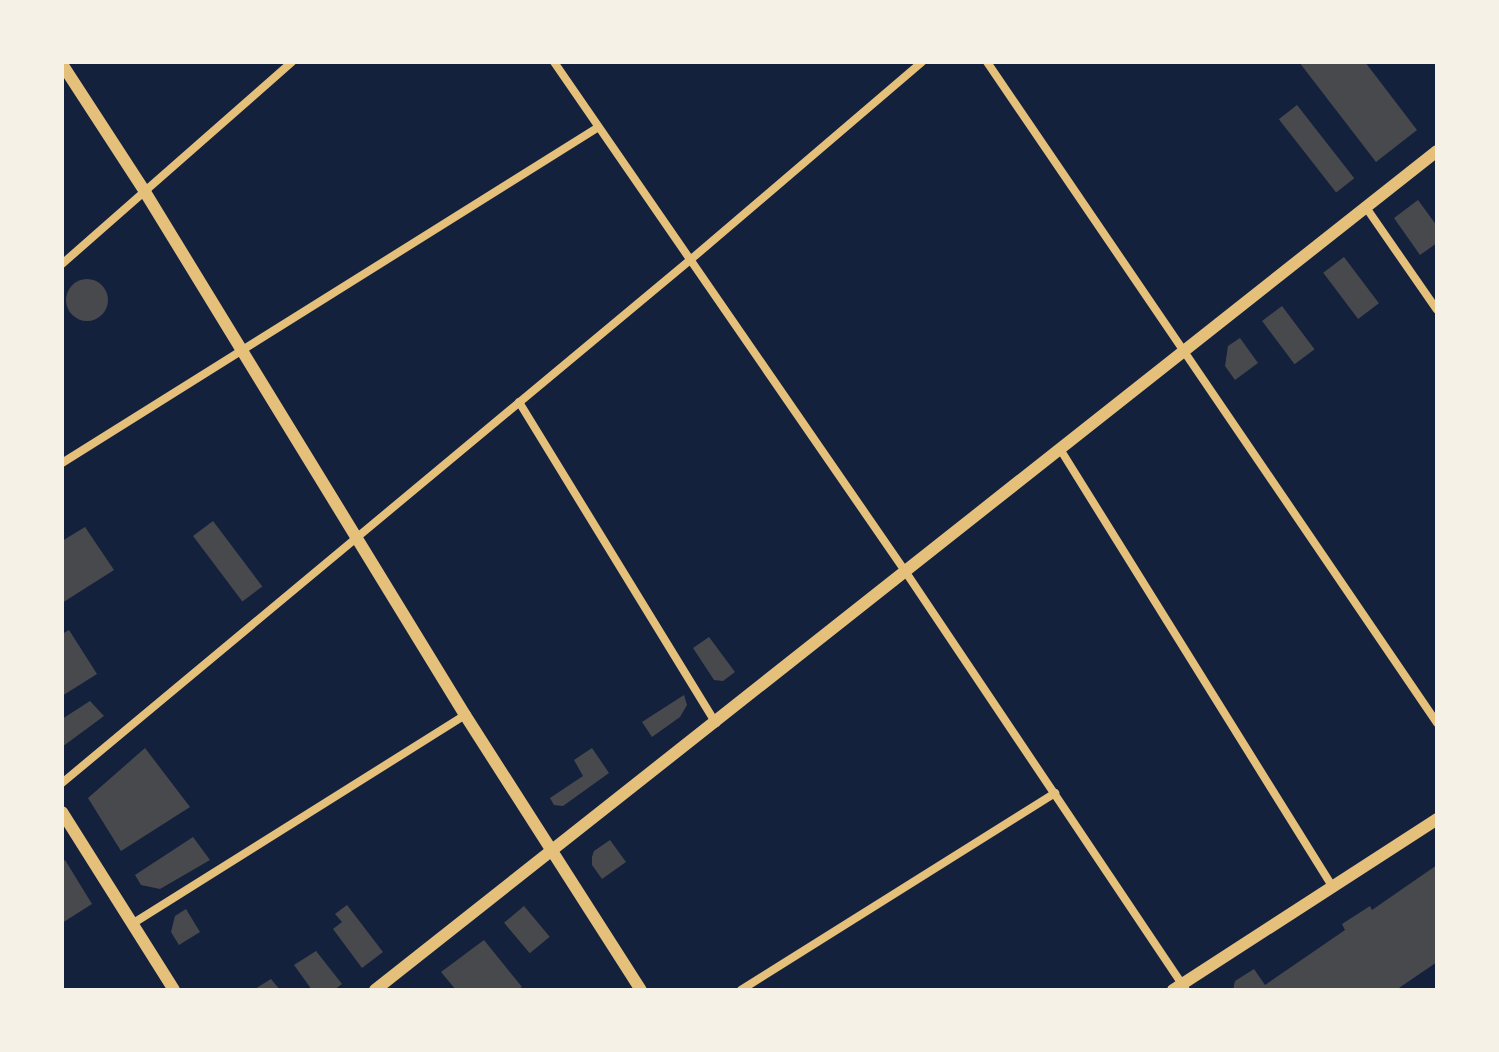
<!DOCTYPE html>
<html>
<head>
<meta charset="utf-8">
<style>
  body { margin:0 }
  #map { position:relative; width:1499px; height:1052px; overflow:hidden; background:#14213d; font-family:Mulish,sans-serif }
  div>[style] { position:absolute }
  .building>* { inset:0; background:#48494c; transform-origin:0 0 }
  .round { border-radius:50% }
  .minor>* { height:8px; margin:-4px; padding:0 4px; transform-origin:4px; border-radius:4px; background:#e5c07b }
  .tertiary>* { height:12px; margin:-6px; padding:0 6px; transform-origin:6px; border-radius:6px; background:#e5c07b }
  span { translate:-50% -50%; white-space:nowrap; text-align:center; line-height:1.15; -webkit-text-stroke:7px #f6f1e7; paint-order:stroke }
  .frame { position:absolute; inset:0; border:64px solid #f6f1e7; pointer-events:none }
</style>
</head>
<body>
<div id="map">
  <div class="building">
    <div style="clip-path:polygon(1299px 62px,1365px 62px,1417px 130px,1376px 162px)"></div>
    <div style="left:1297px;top:105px;width:93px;height:23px;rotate:52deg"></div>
    <div style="clip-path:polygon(1418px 200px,1437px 226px,1437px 243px,1420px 255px,1394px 218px)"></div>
    <div style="left:1344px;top:257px;width:58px;height:26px;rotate:53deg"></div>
    <div class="round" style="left:66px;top:279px;width:42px;height:42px"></div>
    <div style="left:1282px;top:306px;width:54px;height:25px;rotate:53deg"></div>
    <div style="clip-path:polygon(1240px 338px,1258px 363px,1235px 380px,1225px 366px,1228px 346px)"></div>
    <div style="left:213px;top:521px;width:82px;height:25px;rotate:53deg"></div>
    <div style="clip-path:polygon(85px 527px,114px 570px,62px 603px,62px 541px)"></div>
    <div style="clip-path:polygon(69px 630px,97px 674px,62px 696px,62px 634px)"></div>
    <div style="clip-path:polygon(709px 637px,735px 672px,723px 681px,714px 680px,693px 648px)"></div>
    <div style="clip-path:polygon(684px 695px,687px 705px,680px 717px,652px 737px,642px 722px)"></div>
    <div style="clip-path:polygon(90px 701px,104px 716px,62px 747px,62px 719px)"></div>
    <div style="clip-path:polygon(145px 748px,190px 807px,121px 851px,88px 798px)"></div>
    <div style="clip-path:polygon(592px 748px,609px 773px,563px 806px,554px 805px,550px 798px,583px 776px,574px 760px)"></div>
    <div style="clip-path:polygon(193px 837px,210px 860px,160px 889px,141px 885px,135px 875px)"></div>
    <div style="clip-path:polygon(610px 840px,626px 862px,602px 879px,592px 865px,592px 857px,594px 851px)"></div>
    <div style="clip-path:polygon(65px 860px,92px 904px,62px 923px,62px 862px)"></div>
    <div style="clip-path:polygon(1437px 865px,1437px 962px,1396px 990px,1233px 990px,1235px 981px,1254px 969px,1265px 985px,1345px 930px,1342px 924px,1370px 906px,1372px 910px)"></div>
    <div style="clip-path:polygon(347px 905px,383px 952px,362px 968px,333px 929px,342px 922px,335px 914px)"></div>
    <div style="left:524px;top:906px;width:40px;height:26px;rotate:50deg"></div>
    <div style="clip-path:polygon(186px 909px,200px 932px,179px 945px,171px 932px,175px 916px)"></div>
    <div style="clip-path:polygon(484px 940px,522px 987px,517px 990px,456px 990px,441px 972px)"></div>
    <div style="clip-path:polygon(316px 951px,342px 984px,334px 990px,312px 990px,294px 965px)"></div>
    <div style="clip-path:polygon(271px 979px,280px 990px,253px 990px)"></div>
  </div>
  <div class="minor">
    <div style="left:554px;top:62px;width:618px;rotate:55.41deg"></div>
    <div style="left:905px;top:571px;width:505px;rotate:56.15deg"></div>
    <div style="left:987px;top:62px;width:800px;rotate:55.75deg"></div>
    <div style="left:1365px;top:206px;width:126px;rotate:55.3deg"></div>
    <div style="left:62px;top:264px;width:306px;rotate:-41.3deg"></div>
    <div style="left:519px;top:402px;width:377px;rotate:58.5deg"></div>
    <div style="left:1060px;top:449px;width:515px;rotate:58.1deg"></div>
    <div style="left:62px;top:463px;width:631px;rotate:-32.05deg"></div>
    <div style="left:62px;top:783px;width:816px;rotate:-39.78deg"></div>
    <div style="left:689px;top:261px;width:306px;rotate:-40.5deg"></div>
    <div style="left:132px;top:924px;width:393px;rotate:-32.1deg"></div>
    <div style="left:741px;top:990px;width:371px;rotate:-32.1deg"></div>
  </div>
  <div class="tertiary">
    <div style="left:62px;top:64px;width:153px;rotate:57deg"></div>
    <div style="left:145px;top:192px;width:613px;rotate:58.54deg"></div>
    <div style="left:465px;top:715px;width:326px;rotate:57.4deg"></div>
    <div style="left:62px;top:812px;width:210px;rotate:57.8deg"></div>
    <div style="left:375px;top:990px;width:1353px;rotate:-38.31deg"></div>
    <div style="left:1173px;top:990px;width:315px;rotate:-32.9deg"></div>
  </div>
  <div class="frame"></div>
</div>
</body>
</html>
